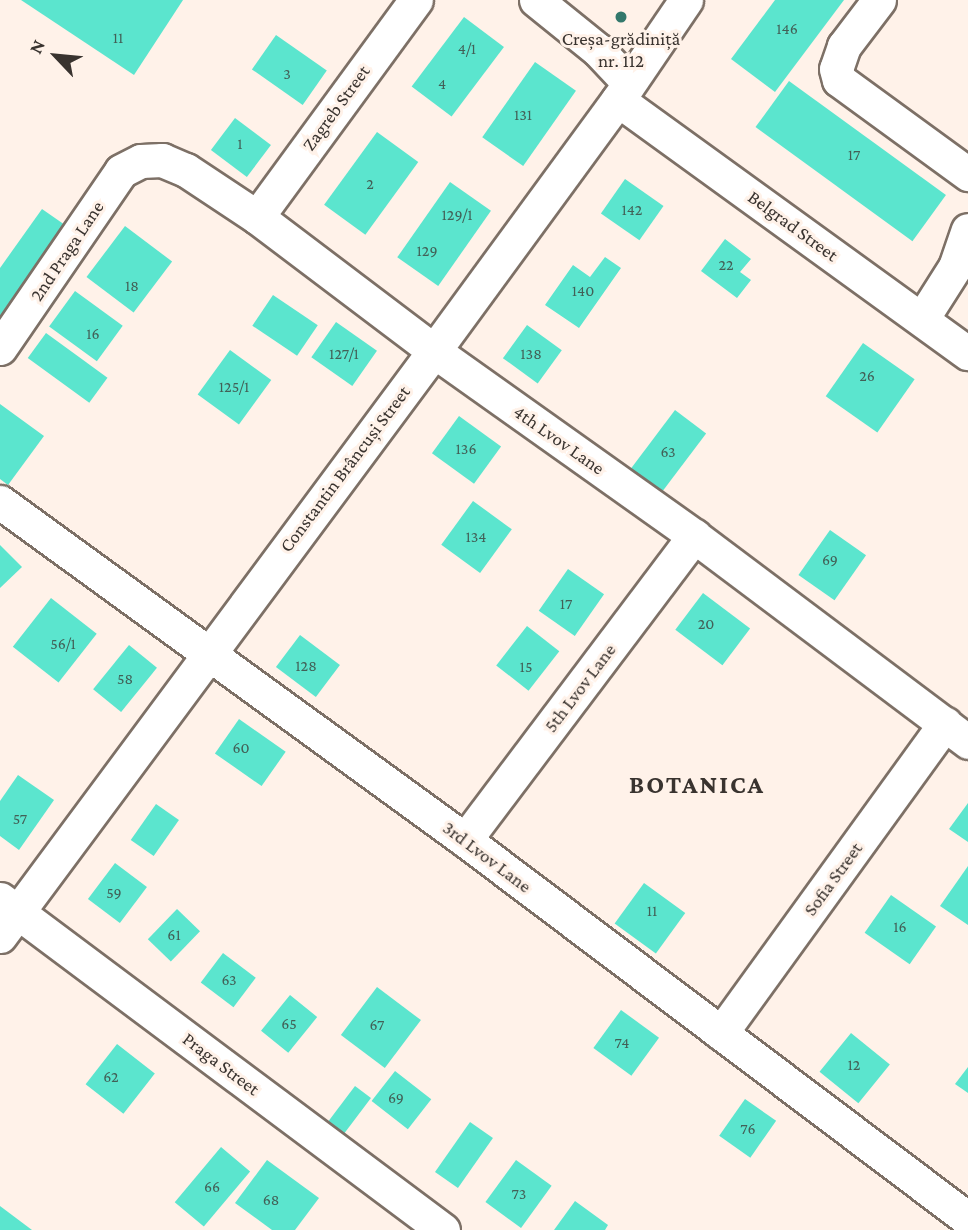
<!DOCTYPE html>
<html>
<head>
<meta charset="utf-8">
<style>
  body { margin:0 }
  #map { position:relative; width:968px; height:1230px; overflow:hidden; background:#fff2e9; font-family:"Crimson Pro",serif }
  div>[style] { position:absolute }
  .building>* { inset:0; background:#5be5ce; transform-origin:0 0 }
  .roads { filter:drop-shadow(2px 0 #7d7066) drop-shadow(-2px 0 #7d7066) drop-shadow(0 2px #7d7066) drop-shadow(0 -2px #7d7066) }
  .minor>* { height:33px; margin:-16.5px; padding:0 16.5px; transform-origin:16.5px; border-radius:16.5px; background:#fff }
  .dots>* { width:19px; height:19px; translate:-50% -50%; box-sizing:border-box; border:4px solid #fff2e9; border-radius:50% }
  span { translate:-50% -50%; white-space:nowrap; text-align:center; line-height:1.15; -webkit-text-stroke:6px #fff2e9; paint-order:stroke }
  .number-label { font-size:16px; color:#426057 }
  .number-label span { -webkit-text-stroke-width:0 }
  .poi-label { font-size:19px; color:#39332f }
  .street-label { font-size:19px; color:#39332f }
  .district-label { font-size:26px; color:#39332f; font-weight:700; letter-spacing:2px }
  .north { position:absolute; left:21px; top:21px; width:70px; height:70px; -webkit-text-stroke:5px #fff2e9; paint-order:stroke; rotate:296deg; font-size:19px; font-weight:700; line-height:28px; text-align:center; color:#39332f }
  .north::after { content:''; display:block; margin:auto; width:24px; height:32px; background:#39332f; clip-path:polygon(50% 0,100% 100%,50% 72%,0 100%) }
</style>
</head>
<body>
<div id="map">
  <div class="building">
    <div style="clip-path:polygon(21px 0,183px 0,134px 75px)"></div>
    <div style="clip-path:polygon(775px 0,844px 0,775px 92px,731px 59px)"></div>
    <div style="left:464px;top:17px;width:50px;height:87px;rotate:37deg"></div>
    <div style="left:276px;top:35px;width:62px;height:42px;rotate:35deg"></div>
    <div style="left:535px;top:62px;width:50px;height:92px;rotate:35deg"></div>
    <div style="left:789px;top:81px;width:194px;height:57px;rotate:36deg"></div>
    <div style="left:235px;top:118px;width:45px;height:40px;rotate:37deg"></div>
    <div style="left:377px;top:132px;width:51px;height:90px;rotate:36deg"></div>
    <div style="left:625px;top:179px;width:47px;height:42px;rotate:35deg"></div>
    <div style="left:450px;top:182px;width:50px;height:92px;rotate:35deg"></div>
    <div style="clip-path:polygon(42px 209px,65px 225px,0 316px,0 268px)"></div>
    <div style="left:125px;top:226px;width:59px;height:64px;rotate:37deg"></div>
    <div style="clip-path:polygon(725px 239px,751px 259px,740px 272px,751px 280px,737px 298px,701px 271px)"></div>
    <div style="clip-path:polygon(605px 257px,621px 268px,579px 328px,545px 305px,573px 265px,590px 277px)"></div>
    <div style="left:75px;top:291px;width:59px;height:44px;rotate:36deg"></div>
    <div style="left:273px;top:295px;width:54px;height:37px;rotate:34deg"></div>
    <div style="left:336px;top:322px;width:50px;height:43px;rotate:35deg"></div>
    <div style="left:527px;top:325px;width:43px;height:41px;rotate:36deg"></div>
    <div style="left:46px;top:333px;width:76px;height:31px;rotate:36deg"></div>
    <div style="left:863px;top:343px;width:63px;height:65px;rotate:35deg"></div>
    <div style="left:230px;top:350px;width:51px;height:55px;rotate:36deg"></div>
    <div style="clip-path:polygon(0 404px,44px 436px,8px 485px,0 479px)"></div>
    <div style="left:675px;top:410px;width:39px;height:75px;rotate:37deg"></div>
    <div style="left:459px;top:416px;width:52px;height:46px;rotate:36deg"></div>
    <div style="left:473px;top:501px;width:48px;height:54px;rotate:36deg"></div>
    <div style="left:830px;top:530px;width:44px;height:55px;rotate:35deg"></div>
    <div style="clip-path:polygon(0 545px,22px 567px,0 588px)"></div>
    <div style="left:568px;top:569px;width:44px;height:51px;rotate:35deg"></div>
    <div style="left:703px;top:593px;width:59px;height:46px;rotate:37deg"></div>
    <div style="left:51px;top:598px;width:58px;height:62px;rotate:38deg"></div>
    <div style="left:527px;top:626px;width:41px;height:50px;rotate:38deg"></div>
    <div style="left:300px;top:635px;width:50px;height:40px;rotate:37deg"></div>
    <div style="left:129px;top:645px;width:36px;height:57px;rotate:39deg"></div>
    <div style="left:239px;top:719px;width:57px;height:42px;rotate:35deg"></div>
    <div style="clip-path:polygon(18px 775px,54px 800px,19px 850px,0 836px,0 801px)"></div>
    <div style="clip-path:polygon(968px 803px,968px 842px,949px 829px)"></div>
    <div style="left:156px;top:804px;width:28px;height:44px;rotate:35deg"></div>
    <div style="left:115px;top:863px;width:40px;height:45px;rotate:37deg"></div>
    <div style="clip-path:polygon(968px 866px,968px 925px,940px 906px)"></div>
    <div style="left:644px;top:883px;width:51px;height:50px;rotate:36deg"></div>
    <div style="left:891px;top:895px;width:55px;height:46px;rotate:35deg"></div>
    <div style="left:177px;top:909px;width:32px;height:42px;rotate:44deg"></div>
    <div style="left:223px;top:953px;width:41px;height:37px;rotate:37deg"></div>
    <div style="left:377px;top:987px;width:55px;height:60px;rotate:37deg"></div>
    <div style="left:290px;top:995px;width:35px;height:46px;rotate:39deg"></div>
    <div style="left:621px;top:1010px;width:47px;height:47px;rotate:36deg"></div>
    <div style="left:851px;top:1033px;width:50px;height:50px;rotate:39deg"></div>
    <div style="left:117px;top:1044px;width:48px;height:51px;rotate:38deg"></div>
    <div style="clip-path:polygon(968px 1067px,968px 1093px,955px 1084px)"></div>
    <div style="left:395px;top:1071px;width:46px;height:38px;rotate:38deg"></div>
    <div style="left:355px;top:1086px;width:20px;height:47px;rotate:37deg"></div>
    <div style="left:745px;top:1099px;width:38px;height:45px;rotate:35deg"></div>
    <div style="left:470px;top:1122px;width:28px;height:61px;rotate:35deg"></div>
    <div style="left:221px;top:1147px;width:38px;height:72px;rotate:40deg"></div>
    <div style="clip-path:polygon(267px 1160px,319px 1198px,295px 1230px,272px 1230px,235px 1203px)"></div>
    <div style="left:516px;top:1160px;width:44px;height:52px;rotate:36deg"></div>
    <div style="clip-path:polygon(575px 1201px,608px 1225px,605px 1230px,554px 1230px)"></div>
    <div style="clip-path:polygon(0 1206px,32px 1230px,0 1230px)"></div>
  </div>
  <div class="roads">
    <div class="minor">
      <div style="left:536px;top:0;width:80px;rotate:38.9deg"></div>
      <div style="left:598px;top:50px;width:45px;rotate:46.8deg"></div>
      <div style="left:879px;top:0;width:58px;rotate:127.3deg"></div>
      <div style="left:844px;top:46px;width:24px;rotate:109deg"></div>
      <div style="left:836px;top:69px;width:11px;rotate:75deg"></div>
      <div style="left:839px;top:80px;width:160px;rotate:36.1deg"></div>
      <div style="left:618px;top:100px;width:432px;rotate:35.9deg"></div>
      <div style="left:257px;top:217px;width:269px;rotate:-53.8deg"></div>
      <div style="left:922px;top:319px;width:62px;rotate:-57.6deg"></div>
      <div style="left:955px;top:267px;width:39px;rotate:-71deg"></div>
      <div style="left:0;top:348px;width:214px;rotate:-55.6deg"></div>
      <div style="left:121px;top:171px;width:22px;rotate:-27deg"></div>
      <div style="left:141px;top:161px;width:21px;rotate:-3deg"></div>
      <div style="left:162px;top:160px;width:26px;rotate:23deg"></div>
      <div style="left:186px;top:170px;width:85px;rotate:33.5deg"></div>
      <div style="left:257px;top:217px;width:222px;rotate:37.1deg"></div>
      <div style="left:434px;top:351px;width:319px;rotate:35.4deg"></div>
      <div style="left:694px;top:536px;width:343px;rotate:36.9deg"></div>
      <div style="left:0;top:502px;width:575px;rotate:36.01deg"></div>
      <div style="left:465px;top:840px;width:630px;rotate:37deg"></div>
      <div style="left:465px;top:840px;width:381px;rotate:-53deg"></div>
      <div style="left:0;top:899px;width:553px;rotate:36.77deg"></div>
      <div style="left:0;top:936px;width:728px;rotate:-53.43deg"></div>
      <div style="left:434px;top:351px;width:311px;rotate:-53.8deg"></div>
      <div style="left:618px;top:100px;width:121px;rotate:-55.8deg"></div>
      <div style="left:721px;top:1033px;width:382px;rotate:-54.1deg"></div>
    </div>
  </div>
  <div class="dots">
    <div style="left:621px;top:17px;background:#33786c"></div>
  </div>
  <div class="number-label">
    <span style="left:787px;top:29px">146</span>
    <span style="left:118px;top:38px">11</span>
    <span style="left:467px;top:49px">4/1</span>
    <span style="left:287px;top:74px">3</span>
    <span style="left:442px;top:84px">4</span>
    <span style="left:523px;top:115px">131</span>
    <span style="left:240px;top:144px">1</span>
    <span style="left:854px;top:155px">17</span>
    <span style="left:370px;top:184px">2</span>
    <span style="left:632px;top:210px">142</span>
    <span style="left:457px;top:215px">129/1</span>
    <span style="left:427px;top:251px">129</span>
    <span style="left:726px;top:265px">22</span>
    <span style="left:132px;top:286px">18</span>
    <span style="left:583px;top:291px">140</span>
    <span style="left:93px;top:334px">16</span>
    <span style="left:344px;top:354px">127/1</span>
    <span style="left:531px;top:354px">138</span>
    <span style="left:867px;top:376px">26</span>
    <span style="left:234px;top:387px">125/1</span>
    <span style="left:466px;top:449px">136</span>
    <span style="left:668px;top:452px">63</span>
    <span style="left:476px;top:537px">134</span>
    <span style="left:830px;top:560px">69</span>
    <span style="left:566px;top:604px">17</span>
    <span style="left:706px;top:624px">20</span>
    <span style="left:63px;top:644px">56/1</span>
    <span style="left:306px;top:666px">128</span>
    <span style="left:526px;top:667px">15</span>
    <span style="left:125px;top:679px">58</span>
    <span style="left:241px;top:748px">60</span>
    <span style="left:20px;top:819px">57</span>
    <span style="left:114px;top:893px">59</span>
    <span style="left:652px;top:911px">11</span>
    <span style="left:900px;top:927px">16</span>
    <span style="left:174px;top:935px">61</span>
    <span style="left:229px;top:980px">63</span>
    <span style="left:289px;top:1024px">65</span>
    <span style="left:377px;top:1025px">67</span>
    <span style="left:622px;top:1043px">74</span>
    <span style="left:854px;top:1065px">12</span>
    <span style="left:111px;top:1077px">62</span>
    <span style="left:396px;top:1098px">69</span>
    <span style="left:748px;top:1129px">76</span>
    <span style="left:212px;top:1187px">66</span>
    <span style="left:519px;top:1194px">73</span>
    <span style="left:271px;top:1200px">68</span>
  </div>
  <div class="poi-label">
    <span style="left:621px;top:50px">Creșa-grădiniță<br>nr. 112</span>
  </div>
  <div class="street-label">
    <span style="left:336px;top:108px;rotate:-54deg">Zagreb Street</span>
    <span style="left:793px;top:226px;rotate:36deg">Belgrad Street</span>
    <span style="left:67px;top:251px;rotate:-56deg">2nd Praga Lane</span>
    <span style="left:559px;top:440px;rotate:35deg">4th Lvov Lane</span>
    <span style="left:345px;top:469px;rotate:-53deg">Constantin Brâncuși Street</span>
    <span style="left:580px;top:688px;rotate:-53deg">5th Lvov Lane</span>
    <span style="left:487px;top:857px;rotate:37deg">3rd Lvov Lane</span>
    <span style="left:833px;top:879px;rotate:-54deg">Sofia Street</span>
    <span style="left:221px;top:1064px;rotate:37deg">Praga Street</span>
  </div>
  <div class="district-label">
    <span style="left:697px;top:785px">BOTANICA</span>
  </div>
  <div class="north">N</div>
</div>
</body>
</html>
